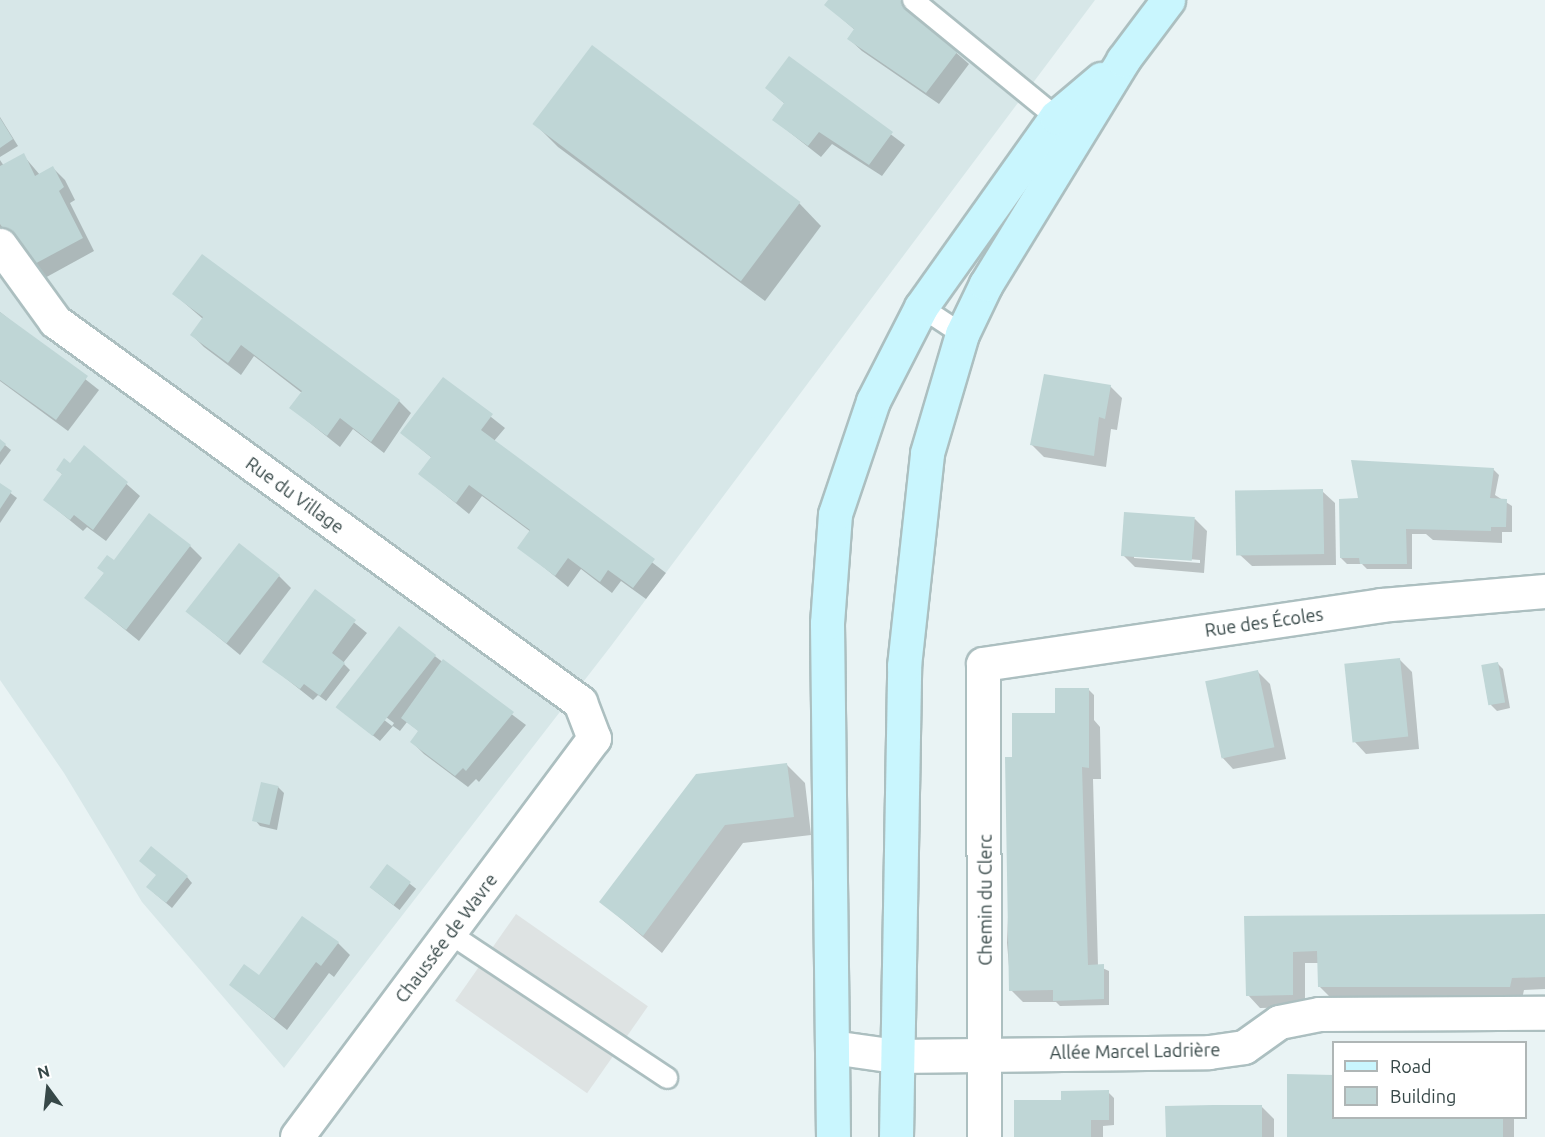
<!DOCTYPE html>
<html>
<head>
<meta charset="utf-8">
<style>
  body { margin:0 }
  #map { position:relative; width:1545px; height:1137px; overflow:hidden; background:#e9f3f4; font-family:Ubuntu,sans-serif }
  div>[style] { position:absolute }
  .residential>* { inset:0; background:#d7e7e8 }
  .parking>* { inset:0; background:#dee3e3; transform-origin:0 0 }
  .shadow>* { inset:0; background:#0003; transform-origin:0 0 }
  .building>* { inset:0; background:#bfd6d6; transform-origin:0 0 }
  .roads { filter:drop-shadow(2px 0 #acbfc0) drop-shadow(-2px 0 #acbfc0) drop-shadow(0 2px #acbfc0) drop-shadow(0 -2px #acbfc0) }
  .service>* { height:20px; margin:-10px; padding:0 10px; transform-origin:10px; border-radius:10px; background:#fff }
  .minor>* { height:33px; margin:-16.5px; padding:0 16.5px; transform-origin:16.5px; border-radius:16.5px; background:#fff }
  .secondary>* { height:33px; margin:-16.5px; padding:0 16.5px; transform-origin:16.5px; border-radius:16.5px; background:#c9f6fe }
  span { translate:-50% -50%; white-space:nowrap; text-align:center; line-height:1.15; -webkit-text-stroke:4.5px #fff; paint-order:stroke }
  .street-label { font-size:18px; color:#374848 }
  .legend { position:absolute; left:1332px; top:1041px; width:195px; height:78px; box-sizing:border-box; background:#fff; border:2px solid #afb6b6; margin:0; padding:8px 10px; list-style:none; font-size:18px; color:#374848 }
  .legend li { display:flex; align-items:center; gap:12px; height:30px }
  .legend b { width:30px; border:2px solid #afb6b6 }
  .north { position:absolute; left:18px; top:1059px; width:60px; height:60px; -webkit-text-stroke:4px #fff; paint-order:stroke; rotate:345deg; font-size:16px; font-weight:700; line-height:24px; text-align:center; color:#374848 }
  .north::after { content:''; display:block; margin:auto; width:21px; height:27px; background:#374848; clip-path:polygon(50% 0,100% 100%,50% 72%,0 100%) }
</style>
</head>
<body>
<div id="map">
  <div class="residential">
    <div style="clip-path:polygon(0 0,1095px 0,611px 646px,284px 1068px,142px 902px,64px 773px,0 680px)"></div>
  </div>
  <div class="parking">
    <div style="left:516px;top:914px;width:161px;height:106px;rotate:35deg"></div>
  </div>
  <div class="shadow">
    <div style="clip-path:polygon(830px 0,896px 0,969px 64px,939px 104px,862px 51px,849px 39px,855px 30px,826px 5px)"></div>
    <div style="clip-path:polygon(789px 58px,905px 145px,882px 176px,832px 144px,821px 157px,774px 120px,785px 104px,767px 88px)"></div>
    <div style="clip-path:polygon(0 117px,18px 146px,0 157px)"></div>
    <div style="clip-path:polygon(535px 124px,799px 203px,821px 226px,765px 301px,558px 147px)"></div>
    <div style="clip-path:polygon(23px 155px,40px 175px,53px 168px,65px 180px,75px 200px,70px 203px,94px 251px,43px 279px,0 228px,0 160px,4px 166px)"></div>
    <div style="clip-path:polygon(174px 294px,399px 401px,411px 413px,384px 453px,353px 429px,340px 447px,291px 408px,302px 393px,254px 356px,241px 375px,204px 347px,192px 335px,203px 319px)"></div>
    <div style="clip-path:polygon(0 312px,99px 390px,68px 431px,0 381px)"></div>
    <div style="clip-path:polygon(443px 379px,505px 428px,494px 441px,666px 573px,646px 599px,621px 581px,612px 593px,581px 569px,568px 587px,519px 547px,531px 532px,482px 496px,469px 514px,420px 474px,432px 458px,402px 433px)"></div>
    <div style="clip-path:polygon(1110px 386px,1122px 398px,1117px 430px,1111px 429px,1106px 467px,1044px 457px,1032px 445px)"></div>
    <div style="clip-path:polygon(0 441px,11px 450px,0 465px)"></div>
    <div style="clip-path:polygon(85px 447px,140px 496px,106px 541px,87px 527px,83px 531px,45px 500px,63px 475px,58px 470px,71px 465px)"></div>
    <div style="clip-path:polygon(1493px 469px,1499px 475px,1495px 495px,1512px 506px,1512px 532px,1502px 532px,1502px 543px,1433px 540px,1426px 534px,1412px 534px,1412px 569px,1367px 569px,1362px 564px,1347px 564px,1341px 558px,1360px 499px)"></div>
    <div style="clip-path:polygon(0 485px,17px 498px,0 523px)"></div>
    <div style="clip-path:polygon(1322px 491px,1335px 503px,1336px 565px,1252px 566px,1239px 554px)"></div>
    <div style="clip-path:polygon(evenodd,1195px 519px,1207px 531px,1204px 573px,1135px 567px,1123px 555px,1195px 519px,1134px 555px,1200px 560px,1200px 563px,1134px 558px,1134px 555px)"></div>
    <div style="clip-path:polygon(190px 546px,202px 558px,139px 641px,86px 598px,113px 561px)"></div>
    <div style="clip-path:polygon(279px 576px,291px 588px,240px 655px,188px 612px)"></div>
    <div style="clip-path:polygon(315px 591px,367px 633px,343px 663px,350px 670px,326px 701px,318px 695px,313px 700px,264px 661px)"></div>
    <div style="clip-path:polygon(evenodd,399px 629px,526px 725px,479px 782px,476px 779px,468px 787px,424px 754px,412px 742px,420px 732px,407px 722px,400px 731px,393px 726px,380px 741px,338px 708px,399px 629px,363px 700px,394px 723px,392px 726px,361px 702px,363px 700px)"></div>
    <div style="clip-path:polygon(1399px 659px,1412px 672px,1419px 749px,1366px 754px,1354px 741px)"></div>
    <div style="clip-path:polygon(1497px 663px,1503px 669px,1510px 708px,1497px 711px,1491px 705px)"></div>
    <div style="clip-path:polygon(1258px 672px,1270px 684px,1286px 759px,1233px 769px,1221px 756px)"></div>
    <div style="clip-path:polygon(1088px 689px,1094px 695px,1094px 720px,1100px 727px,1101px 779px,1093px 779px,1098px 966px,1109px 971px,1109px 1005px,1060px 1006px,1056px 1002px,1023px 1002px,1011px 990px,1007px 943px,1014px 759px)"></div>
    <div style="clip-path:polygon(787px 765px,805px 783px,811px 835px,743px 843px,662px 953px,601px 902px)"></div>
    <div style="clip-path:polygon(278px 787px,284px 793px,277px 830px,260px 826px,255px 820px)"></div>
    <div style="left:387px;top:866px;width:37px;height:27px;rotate:38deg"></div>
    <div style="clip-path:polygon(187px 877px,192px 883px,172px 908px,154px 893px)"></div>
    <div style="clip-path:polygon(1545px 916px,1545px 989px,1524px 990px,1522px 999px,1332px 999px,1319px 986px,1319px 963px,1305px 963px,1305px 1007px,1260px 1008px,1248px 995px,1246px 917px)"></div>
    <div style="clip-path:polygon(338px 943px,350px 955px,334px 977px,329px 973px,287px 1030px,231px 985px,260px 977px)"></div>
    <div style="clip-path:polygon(1108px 1092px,1114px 1098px,1114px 1125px,1103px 1126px,1103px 1137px,1016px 1137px,1065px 1102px)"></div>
    <div style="clip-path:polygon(1261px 1106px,1274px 1119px,1274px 1137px,1167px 1137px)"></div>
    <div style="clip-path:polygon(1334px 1118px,1514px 1118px,1514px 1137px,1289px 1137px)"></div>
  </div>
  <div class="building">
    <div style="clip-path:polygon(828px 0,900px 0,958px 51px,926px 93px,847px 39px,854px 29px,824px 5px)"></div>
    <div style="left:592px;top:45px;width:261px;height:99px;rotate:37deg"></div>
    <div style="clip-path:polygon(789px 56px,893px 132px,869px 165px,819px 132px,808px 146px,772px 120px,784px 103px,765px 88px)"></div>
    <div style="clip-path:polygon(0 118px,13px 139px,0 148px)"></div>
    <div style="clip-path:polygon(24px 153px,35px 176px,53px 166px,64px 187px,59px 191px,83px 238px,29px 267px,0 224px,0 166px)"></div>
    <div style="clip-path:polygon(202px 254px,400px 400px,371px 442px,340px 418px,327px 436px,289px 408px,302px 391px,241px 345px,228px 363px,190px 335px,203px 317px,172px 294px)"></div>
    <div style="clip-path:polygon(0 312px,88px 376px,56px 420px,0 380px)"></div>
    <div style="clip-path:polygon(1044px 374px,1111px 385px,1105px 419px,1099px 417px,1094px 456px,1030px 445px)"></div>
    <div style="clip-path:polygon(443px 377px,493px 414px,481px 430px,655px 559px,633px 588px,608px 570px,600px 582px,568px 558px,555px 576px,517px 548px,530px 530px,469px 485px,456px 503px,418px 474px,431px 457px,400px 433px)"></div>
    <div style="clip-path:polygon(0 439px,6px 444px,0 452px)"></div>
    <div style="clip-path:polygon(84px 445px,128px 482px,93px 530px,74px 515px,70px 520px,43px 500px,62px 474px,56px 470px,64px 458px,70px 463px)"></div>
    <div style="clip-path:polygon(1351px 460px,1494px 468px,1490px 498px,1507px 499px,1506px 527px,1491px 527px,1491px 531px,1406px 529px,1407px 564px,1360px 564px,1359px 558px,1340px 558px,1339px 499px,1358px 498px)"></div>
    <div style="clip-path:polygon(0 483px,12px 491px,0 509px)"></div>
    <div style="left:1323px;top:489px;width:65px;height:88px;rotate:89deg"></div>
    <div style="left:1124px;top:512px;width:71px;height:44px;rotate:4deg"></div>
    <div style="clip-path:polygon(149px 513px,191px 545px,126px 630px,84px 598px,104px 573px,97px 568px,107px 555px,114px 560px)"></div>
    <div style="left:239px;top:543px;width:52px;height:87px;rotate:38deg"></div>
    <div style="clip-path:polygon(315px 589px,356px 620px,332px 653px,345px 663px,320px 696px,304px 684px,300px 689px,262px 662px)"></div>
    <div style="left:399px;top:626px;width:47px;height:103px;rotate:38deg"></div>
    <div style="left:1400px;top:658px;width:79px;height:56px;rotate:84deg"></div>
    <div style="clip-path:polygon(443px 659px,514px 712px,466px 771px,463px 768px,455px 776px,410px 742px,418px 731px,401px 718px)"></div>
    <div style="left:1498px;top:662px;width:41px;height:17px;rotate:80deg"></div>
    <div style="left:1258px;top:670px;width:79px;height:54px;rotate:78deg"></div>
    <div style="clip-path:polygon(1055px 688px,1089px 688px,1089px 768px,1082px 767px,1088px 965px,1104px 964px,1104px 999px,1053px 1001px,1053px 990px,1009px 991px,1005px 757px,1012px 757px,1012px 713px,1055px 713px)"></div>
    <div style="clip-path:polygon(787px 763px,794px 817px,725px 825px,643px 936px,599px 902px,696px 774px)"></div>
    <div style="left:261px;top:782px;width:18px;height:40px;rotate:13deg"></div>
    <div style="clip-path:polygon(151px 846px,188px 876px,166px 903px,146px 887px,156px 875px,139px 861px)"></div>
    <div style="left:387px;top:864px;width:30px;height:29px;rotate:37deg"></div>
    <div style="clip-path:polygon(1545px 914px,1545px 977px,1512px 978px,1510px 987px,1318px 987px,1317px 951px,1293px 952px,1293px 995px,1246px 996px,1244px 916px)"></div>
    <div style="clip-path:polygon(302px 916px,339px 942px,321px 966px,316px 962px,274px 1019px,229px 985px,244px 964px,259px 975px)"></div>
    <div style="clip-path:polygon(1287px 1074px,1334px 1075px,1334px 1118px,1503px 1118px,1503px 1137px,1287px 1137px)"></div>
    <div style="clip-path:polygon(1109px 1090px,1109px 1120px,1091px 1120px,1091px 1137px,1014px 1137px,1014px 1100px,1061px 1100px,1061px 1091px)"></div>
    <div style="clip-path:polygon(1213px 1105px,1262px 1105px,1262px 1137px,1166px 1137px,1165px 1106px)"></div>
  </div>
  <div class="roads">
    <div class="service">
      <div style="left:913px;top:0;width:185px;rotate:39.3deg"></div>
      <div style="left:921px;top:307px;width:49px;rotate:33.4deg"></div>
      <div style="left:449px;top:933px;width:262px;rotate:33.6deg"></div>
    </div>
    <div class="minor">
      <div style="left:0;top:245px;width:94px;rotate:54.1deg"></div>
      <div style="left:55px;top:321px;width:649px;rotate:35.97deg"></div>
      <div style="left:580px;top:702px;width:39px;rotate:69deg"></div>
      <div style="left:594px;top:738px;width:497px;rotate:126.7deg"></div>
      <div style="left:832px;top:1047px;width:65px;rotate:8deg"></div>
      <div style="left:896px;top:1056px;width:313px;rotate:-0.7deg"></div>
      <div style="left:1209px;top:1052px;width:35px;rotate:-8deg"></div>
      <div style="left:1244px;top:1047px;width:43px;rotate:-35.5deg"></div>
      <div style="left:1279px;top:1022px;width:41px;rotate:-11.3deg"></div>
      <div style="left:1319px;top:1014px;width:226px;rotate:-0.3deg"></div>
      <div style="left:984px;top:1137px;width:473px;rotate:-90.1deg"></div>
      <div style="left:983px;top:664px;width:402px;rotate:-8.4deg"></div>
      <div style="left:1381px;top:605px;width:165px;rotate:-4.9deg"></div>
    </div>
    <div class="secondary">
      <div style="left:833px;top:1137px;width:514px;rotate:-90.67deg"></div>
      <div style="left:827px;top:623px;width:109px;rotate:-85.8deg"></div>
      <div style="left:835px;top:514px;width:119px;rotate:-71.4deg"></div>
      <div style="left:873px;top:401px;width:106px;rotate:-62.9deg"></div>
      <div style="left:921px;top:307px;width:233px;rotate:-54.6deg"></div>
      <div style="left:1056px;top:117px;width:59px;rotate:-40.2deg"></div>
      <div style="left:896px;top:1137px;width:471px;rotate:-89deg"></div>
      <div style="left:904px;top:666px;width:214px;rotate:-83.8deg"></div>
      <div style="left:927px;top:453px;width:124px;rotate:-73.6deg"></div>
      <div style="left:962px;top:334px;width:55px;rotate:-64.4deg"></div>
      <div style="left:986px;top:284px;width:263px;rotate:-58.5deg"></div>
      <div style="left:1123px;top:60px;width:75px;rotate:-53.1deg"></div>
    </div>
  </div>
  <div class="street-label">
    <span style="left:295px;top:495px;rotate:36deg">Rue du Village</span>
    <span style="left:1264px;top:622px;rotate:-8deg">Rue des Écoles</span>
    <span style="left:985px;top:900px;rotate:-90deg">Chemin du Clerc</span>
    <span style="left:446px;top:938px;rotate:-53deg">Chaussée de Wavre</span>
    <span style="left:1135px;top:1051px;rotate:-1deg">Allée Marcel Ladrière</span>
  </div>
  <ul class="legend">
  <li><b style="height:8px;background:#c9f6fe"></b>Road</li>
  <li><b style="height:16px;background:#bfd6d6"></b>Building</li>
  </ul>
  <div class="north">N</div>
</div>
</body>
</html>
